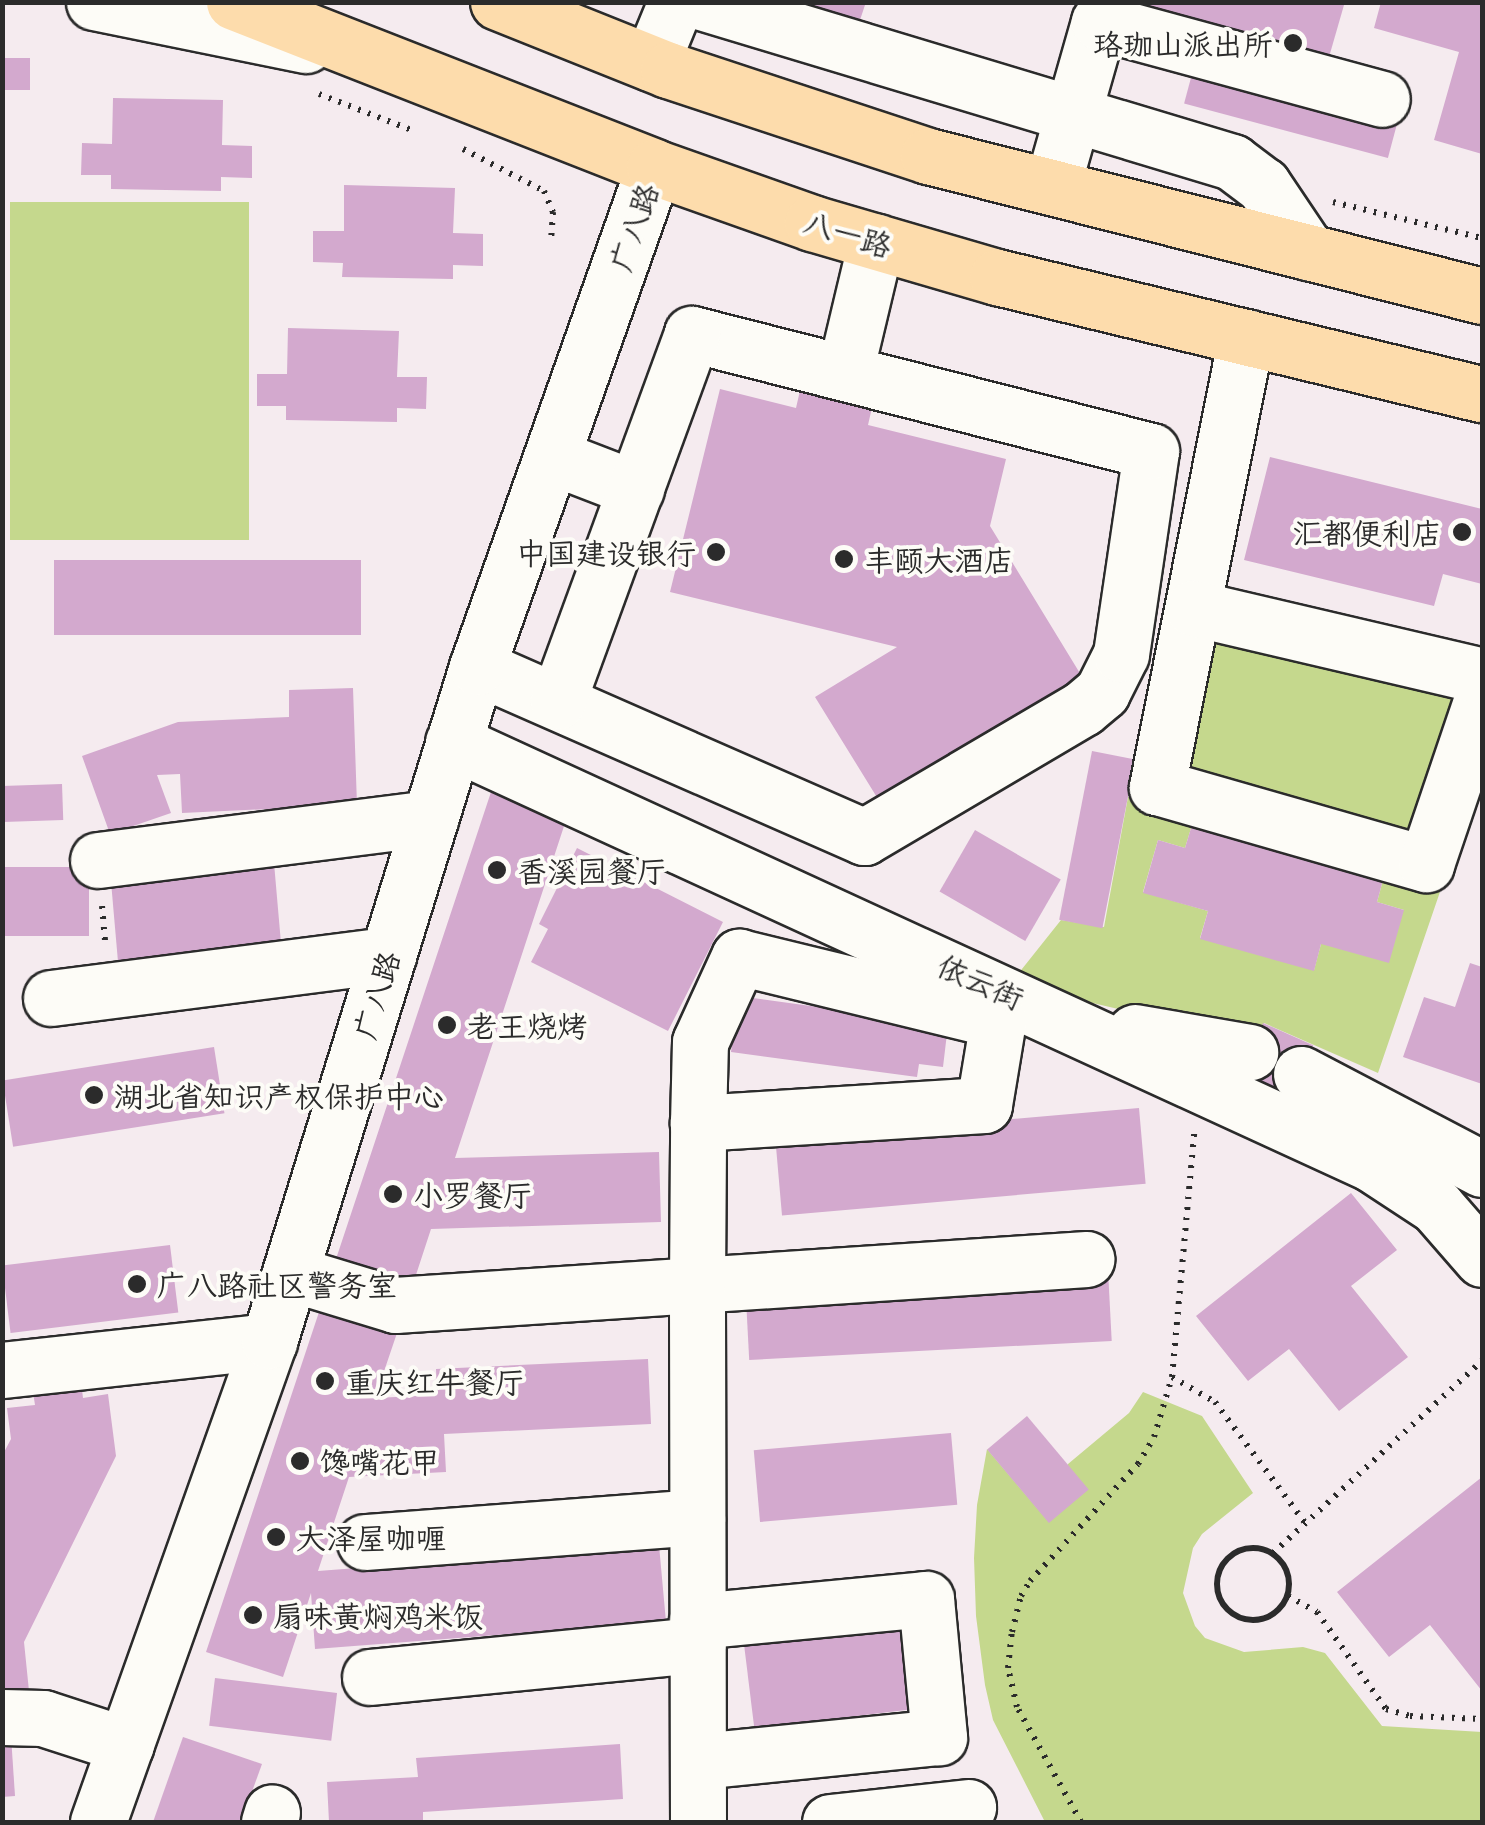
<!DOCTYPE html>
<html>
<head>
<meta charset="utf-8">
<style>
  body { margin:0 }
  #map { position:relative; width:1485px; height:1825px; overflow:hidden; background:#f5ebef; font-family:"Playpen Sans","LXGW WenKai TC",sans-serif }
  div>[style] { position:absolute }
  .green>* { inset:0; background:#c5d88d; transform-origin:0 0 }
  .building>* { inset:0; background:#d3a9ce; transform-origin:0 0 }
  .path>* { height:6px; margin-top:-3px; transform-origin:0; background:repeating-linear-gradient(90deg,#2b2b2b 0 2.5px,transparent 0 10.5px) }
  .path>.ring { margin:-3px; padding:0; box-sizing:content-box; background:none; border:6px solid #2b2b2b; border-radius:50% }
  .roads { filter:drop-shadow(2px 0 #2b2b2b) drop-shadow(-2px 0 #2b2b2b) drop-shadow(0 2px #2b2b2b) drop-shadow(0 -2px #2b2b2b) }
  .minor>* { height:55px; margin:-27.5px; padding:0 27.5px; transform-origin:27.5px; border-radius:27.5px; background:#fdfcf7 }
  .major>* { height:55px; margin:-27.5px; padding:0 27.5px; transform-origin:27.5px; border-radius:27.5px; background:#fddcac }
  .dots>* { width:28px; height:28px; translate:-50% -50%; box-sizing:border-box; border:5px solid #fdfcf7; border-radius:50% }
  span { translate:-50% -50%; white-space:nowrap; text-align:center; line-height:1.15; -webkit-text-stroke:8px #fdfcf7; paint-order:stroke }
  .poi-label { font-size:30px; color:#2b2b2b }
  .right { translate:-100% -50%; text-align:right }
  .left { translate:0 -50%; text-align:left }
  .street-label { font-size:30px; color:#2b2b2b }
  .frame { position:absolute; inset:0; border:5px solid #2b2b2b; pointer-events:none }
</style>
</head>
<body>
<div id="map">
  <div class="green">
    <div style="left:10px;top:202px;width:239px;height:338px"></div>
    <div style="clip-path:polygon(1210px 624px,1472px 686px,1416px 844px,1179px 775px)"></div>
    <div style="clip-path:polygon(1128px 797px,1195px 815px,1185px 848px,1158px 840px,1143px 892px,1208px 911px,1200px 938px,1314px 970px,1321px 944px,1404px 910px,1377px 902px,1386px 869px,1442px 886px,1378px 1073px,1264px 1023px,1255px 1041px,1067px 997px,1018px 974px,1061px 920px,1104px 927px)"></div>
    <div style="clip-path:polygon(1143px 1392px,1202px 1416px,1253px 1493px,1202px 1534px,1193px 1548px,1183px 1593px,1195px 1626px,1205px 1638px,1244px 1652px,1303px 1647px,1325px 1653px,1382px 1726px,1482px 1732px,1482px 1822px,1045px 1822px,993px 1720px,985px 1685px,976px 1616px,974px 1558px,977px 1505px,987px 1449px,1049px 1522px,1068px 1464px,1129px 1413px)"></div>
  </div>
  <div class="building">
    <div style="clip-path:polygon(798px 2px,866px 2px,858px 26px)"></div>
    <div style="clip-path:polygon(1120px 2px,1333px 2px,1344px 5px,1327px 64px)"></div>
    <div style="clip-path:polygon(1381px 2px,1482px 2px,1482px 154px,1434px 140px,1459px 52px,1374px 28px)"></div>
    <div style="left:2px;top:58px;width:28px;height:32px"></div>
    <div style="left:1196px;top:59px;width:211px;height:46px;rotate:15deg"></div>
    <div style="clip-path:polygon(113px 98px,223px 100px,222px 145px,252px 146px,252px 178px,221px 177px,221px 191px,111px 189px,111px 175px,81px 175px,82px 143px,112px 144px)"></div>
    <div style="clip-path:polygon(344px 185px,455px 188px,453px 233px,483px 234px,483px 266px,453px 265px,453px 279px,342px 277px,343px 263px,313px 262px,313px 231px,344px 231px)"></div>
    <div style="clip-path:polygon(288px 328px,399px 331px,397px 377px,427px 377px,426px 409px,397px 408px,397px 422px,286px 420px,286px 406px,257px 406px,257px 374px,287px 374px)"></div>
    <div style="clip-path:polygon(804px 373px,876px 390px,868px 425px,1006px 459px,990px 526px,1081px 675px,878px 799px,815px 697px,897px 647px,670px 592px,720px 389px,796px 408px)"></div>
    <div style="clip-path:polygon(1270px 457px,1482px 509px,1482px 584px,1443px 574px,1434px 606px,1244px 560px)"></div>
    <div style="left:54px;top:560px;width:307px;height:75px"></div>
    <div style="clip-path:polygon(353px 688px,357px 805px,182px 813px,180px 774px,157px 775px,171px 813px,110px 834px,82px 756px,178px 722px,289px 717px,289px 690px)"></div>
    <div style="left:1092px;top:751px;width:44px;height:172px;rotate:11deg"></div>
    <div style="left:62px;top:784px;width:36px;height:60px;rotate:88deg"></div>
    <div style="clip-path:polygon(491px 792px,567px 817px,455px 1158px,659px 1152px,661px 1222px,431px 1229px,413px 1284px,336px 1259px)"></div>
    <div style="clip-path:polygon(1195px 815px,1386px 869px,1377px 902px,1404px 910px,1389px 963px,1321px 944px,1314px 971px,1200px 939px,1208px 911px,1143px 893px,1158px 840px,1185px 848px)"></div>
    <div style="left:975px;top:830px;width:99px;height:71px;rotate:30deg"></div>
    <div style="clip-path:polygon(577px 848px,723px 922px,668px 1031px,531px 962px,548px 929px,539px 924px)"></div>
    <div style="left:274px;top:863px;width:86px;height:164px;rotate:85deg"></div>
    <div style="left:2px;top:867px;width:87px;height:69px"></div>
    <div style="clip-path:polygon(1470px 963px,1482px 967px,1482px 1084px,1403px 1057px,1424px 997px,1455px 1007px)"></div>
    <div style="clip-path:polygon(738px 996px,948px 1025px,943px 1067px,919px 1064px,917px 1077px,731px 1052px)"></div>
    <div style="left:1263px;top:1023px;width:55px;height:55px;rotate:24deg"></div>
    <div style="left:214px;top:1047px;width:67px;height:214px;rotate:81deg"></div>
    <div style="left:1139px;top:1108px;width:76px;height:365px;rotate:85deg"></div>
    <div style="clip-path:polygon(1351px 1193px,1397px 1250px,1351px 1286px,1408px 1357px,1339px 1411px,1289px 1349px,1248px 1381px,1196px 1316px)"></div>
    <div style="left:170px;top:1245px;width:68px;height:169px;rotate:83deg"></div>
    <div style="left:1108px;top:1270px;width:71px;height:363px;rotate:87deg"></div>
    <div style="clip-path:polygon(321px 1306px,397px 1333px,375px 1398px,437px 1395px,436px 1369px,648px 1359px,651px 1424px,444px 1434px,446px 1472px,349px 1477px,318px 1571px,659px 1545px,666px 1622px,315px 1649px,311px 1593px,283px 1677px,206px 1652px)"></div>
    <div style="clip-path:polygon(80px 1373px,83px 1398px,108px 1394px,116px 1456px,24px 1642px,29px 1691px,2px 1693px,2px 1456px,11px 1439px,7px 1408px,35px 1405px,31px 1379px)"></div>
    <div style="left:1027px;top:1416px;width:96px;height:52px;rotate:50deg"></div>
    <div style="left:951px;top:1433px;width:72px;height:198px;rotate:85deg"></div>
    <div style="clip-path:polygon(1482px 1477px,1482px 1691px,1430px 1625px,1389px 1657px,1337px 1592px)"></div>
    <div style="left:908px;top:1626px;width:83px;height:165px;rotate:83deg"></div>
    <div style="left:215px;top:1678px;width:123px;height:48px;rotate:7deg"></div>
    <div style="clip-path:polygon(2px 1736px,11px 1736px,15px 1796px,2px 1797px)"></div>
    <div style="clip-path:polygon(183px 1737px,262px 1764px,241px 1822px,153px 1822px)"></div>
    <div style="clip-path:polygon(620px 1744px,623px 1799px,423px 1812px,423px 1822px,329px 1822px,327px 1782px,418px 1777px,416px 1758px)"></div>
  </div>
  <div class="path">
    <div style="left:319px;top:94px;width:102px;rotate:21.3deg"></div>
    <div style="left:463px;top:149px;width:91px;rotate:27.4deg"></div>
    <div style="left:544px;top:191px;width:23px;rotate:67deg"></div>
    <div style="left:553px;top:212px;width:28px;rotate:94deg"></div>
    <div style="left:1333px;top:202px;width:153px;rotate:13.6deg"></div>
    <div style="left:102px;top:906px;width:37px;rotate:85deg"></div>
    <div style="left:1172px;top:1377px;width:50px;rotate:30.2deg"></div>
    <div style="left:1215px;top:1402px;width:152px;rotate:53.3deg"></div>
    <div class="ring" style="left:1217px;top:1548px;width:66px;height:66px"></div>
    <div style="left:1273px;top:1553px;width:284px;rotate:-42.6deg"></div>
    <div style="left:1288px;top:1596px;width:33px;rotate:29deg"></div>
    <div style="left:1317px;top:1612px;width:119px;rotate:54.6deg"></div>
    <div style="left:1386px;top:1709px;width:25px;rotate:16deg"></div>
    <div style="left:1410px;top:1716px;width:72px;rotate:2.4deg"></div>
    <div style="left:1081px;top:1822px;width:132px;rotate:-119.1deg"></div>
    <div style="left:1017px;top:1707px;width:40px;rotate:-103deg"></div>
    <div style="left:1008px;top:1668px;width:36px;rotate:-84deg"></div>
    <div style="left:1012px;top:1632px;width:37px;rotate:-76deg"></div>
    <div style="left:1021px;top:1596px;width:17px;rotate:-59deg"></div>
    <div style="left:1030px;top:1581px;width:159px;rotate:-47.3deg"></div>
    <div style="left:1138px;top:1464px;width:31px;rotate:-59deg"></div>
    <div style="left:1154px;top:1437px;width:63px;rotate:-73.3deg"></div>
    <div style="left:1172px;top:1377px;width:245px;rotate:-84.8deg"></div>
  </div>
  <div class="roads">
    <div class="minor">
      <div style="left:94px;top:2px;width:216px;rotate:11.5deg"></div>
      <div style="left:701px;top:2px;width:555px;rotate:16.77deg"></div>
      <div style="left:1232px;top:162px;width:39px;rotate:37deg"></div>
      <div style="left:1263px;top:185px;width:81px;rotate:56.1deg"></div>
      <div style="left:651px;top:63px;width:66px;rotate:-67.7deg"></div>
      <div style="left:1052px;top:187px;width:172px;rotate:-74.1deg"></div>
      <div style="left:1099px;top:22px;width:293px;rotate:15.2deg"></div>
      <div style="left:1246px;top:337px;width:459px;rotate:101.2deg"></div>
      <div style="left:1157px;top:787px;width:280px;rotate:16deg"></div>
      <div style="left:1426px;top:864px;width:174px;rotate:-71.3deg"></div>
      <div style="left:845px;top:372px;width:134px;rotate:-76.6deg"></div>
      <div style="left:553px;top:457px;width:89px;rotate:21.1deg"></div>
      <div style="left:1193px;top:608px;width:297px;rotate:13.2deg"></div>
      <div style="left:477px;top:667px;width:423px;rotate:23.7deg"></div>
      <div style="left:864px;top:837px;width:254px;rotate:-30.5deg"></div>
      <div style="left:1083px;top:708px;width:25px;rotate:-40deg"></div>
      <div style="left:1102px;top:692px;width:42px;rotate:-63.4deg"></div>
      <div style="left:1121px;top:654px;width:205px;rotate:-81.6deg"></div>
      <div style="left:1151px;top:451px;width:474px;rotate:-165.7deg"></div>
      <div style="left:692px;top:334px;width:391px;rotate:110.1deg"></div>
      <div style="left:453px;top:742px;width:1011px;rotate:24.66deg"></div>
      <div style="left:1372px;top:1164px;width:77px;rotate:33.3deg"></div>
      <div style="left:1436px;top:1206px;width:70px;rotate:49deg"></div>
      <div style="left:98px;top:860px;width:335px;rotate:-7.2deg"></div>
      <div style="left:51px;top:998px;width:340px;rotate:-7.3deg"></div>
      <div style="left:1135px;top:1032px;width:117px;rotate:9.9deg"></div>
      <div style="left:1301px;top:1074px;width:204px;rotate:27.7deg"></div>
      <div style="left:290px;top:1273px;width:110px;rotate:16.9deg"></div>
      <div style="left:395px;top:1305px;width:693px;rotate:-3.81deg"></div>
      <div style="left:2px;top:1370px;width:269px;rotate:-6.2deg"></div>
      <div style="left:365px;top:1542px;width:333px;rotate:-4.3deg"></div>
      <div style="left:697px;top:1621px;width:230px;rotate:-5.5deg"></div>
      <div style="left:926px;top:1599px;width:139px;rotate:84.6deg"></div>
      <div style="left:939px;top:1737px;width:242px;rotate:174.3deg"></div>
      <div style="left:370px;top:1677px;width:329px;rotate:-5.6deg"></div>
      <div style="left:2px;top:1717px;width:41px;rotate:1.4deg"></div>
      <div style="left:43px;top:1718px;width:87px;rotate:18deg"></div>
      <div style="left:98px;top:1822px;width:510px;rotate:-70.43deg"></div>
      <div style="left:269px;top:1341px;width:705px;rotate:-72.85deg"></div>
      <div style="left:477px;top:667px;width:530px;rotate:-70.51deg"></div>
      <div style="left:269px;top:1822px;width:10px;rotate:-73deg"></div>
      <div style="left:698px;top:1822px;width:537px;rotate:-90.11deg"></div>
      <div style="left:697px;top:1285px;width:162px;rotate:-89.6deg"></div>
      <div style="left:698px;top:1123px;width:81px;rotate:-88.6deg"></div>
      <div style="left:700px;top:1042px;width:94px;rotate:-65.4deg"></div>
      <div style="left:739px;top:957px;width:267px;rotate:13.7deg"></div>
      <div style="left:998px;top:1020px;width:86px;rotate:99.4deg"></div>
      <div style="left:984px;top:1105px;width:287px;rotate:176.4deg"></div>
      <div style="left:830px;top:1822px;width:139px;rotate:-6.2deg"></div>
    </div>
    <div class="major">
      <div style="left:234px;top:2px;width:451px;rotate:21.4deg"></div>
      <div style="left:654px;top:167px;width:168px;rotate:19.5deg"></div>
      <div style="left:812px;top:223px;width:193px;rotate:16.3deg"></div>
      <div style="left:997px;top:277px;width:499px;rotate:13.6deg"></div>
      <div style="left:498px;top:2px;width:183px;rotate:21.8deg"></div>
      <div style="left:668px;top:70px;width:274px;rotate:18.3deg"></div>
      <div style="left:928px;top:156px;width:571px;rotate:14.18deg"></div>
    </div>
  </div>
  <div class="dots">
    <div style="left:1293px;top:43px;background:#2b2b2b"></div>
    <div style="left:1462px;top:532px;background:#2b2b2b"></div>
    <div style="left:716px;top:552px;background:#2b2b2b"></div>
    <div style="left:844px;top:559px;background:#2b2b2b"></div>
    <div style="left:497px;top:870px;background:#2b2b2b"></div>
    <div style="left:447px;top:1025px;background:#2b2b2b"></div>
    <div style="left:94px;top:1095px;background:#2b2b2b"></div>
    <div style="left:393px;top:1194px;background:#2b2b2b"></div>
    <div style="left:137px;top:1284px;background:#2b2b2b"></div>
    <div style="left:325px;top:1381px;background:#2b2b2b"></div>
    <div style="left:300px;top:1461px;background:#2b2b2b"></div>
    <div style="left:276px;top:1537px;background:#2b2b2b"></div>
    <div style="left:253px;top:1615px;background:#2b2b2b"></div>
  </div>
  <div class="poi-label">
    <span class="right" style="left:1273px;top:43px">珞珈山派出所</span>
    <span class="right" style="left:1442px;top:532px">汇都便利店</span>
    <span class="right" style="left:696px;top:552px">中国建设银行</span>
    <span class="left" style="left:864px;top:559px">丰颐大酒店</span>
    <span class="left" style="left:517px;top:870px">香溪园餐厅</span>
    <span class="left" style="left:467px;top:1025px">老王烧烤</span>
    <span class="left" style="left:114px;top:1095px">湖北省知识产权保护中心</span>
    <span class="left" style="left:413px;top:1194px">小罗餐厅</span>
    <span class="left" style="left:157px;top:1284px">广八路社区警务室</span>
    <span class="left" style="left:345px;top:1381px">重庆红牛餐厅</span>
    <span class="left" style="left:320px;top:1461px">馋嘴花甲</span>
    <span class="left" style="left:296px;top:1537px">大泽屋咖喱</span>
    <span class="left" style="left:273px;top:1615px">扇味黄焖鸡米饭</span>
  </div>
  <div class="street-label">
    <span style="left:633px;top:227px;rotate:-71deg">广八路</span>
    <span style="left:848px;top:233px;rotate:17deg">八一路</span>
    <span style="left:981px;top:981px;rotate:24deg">依云街</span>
    <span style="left:376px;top:995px;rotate:-73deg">广八路</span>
  </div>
  <div class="frame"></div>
</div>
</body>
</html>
